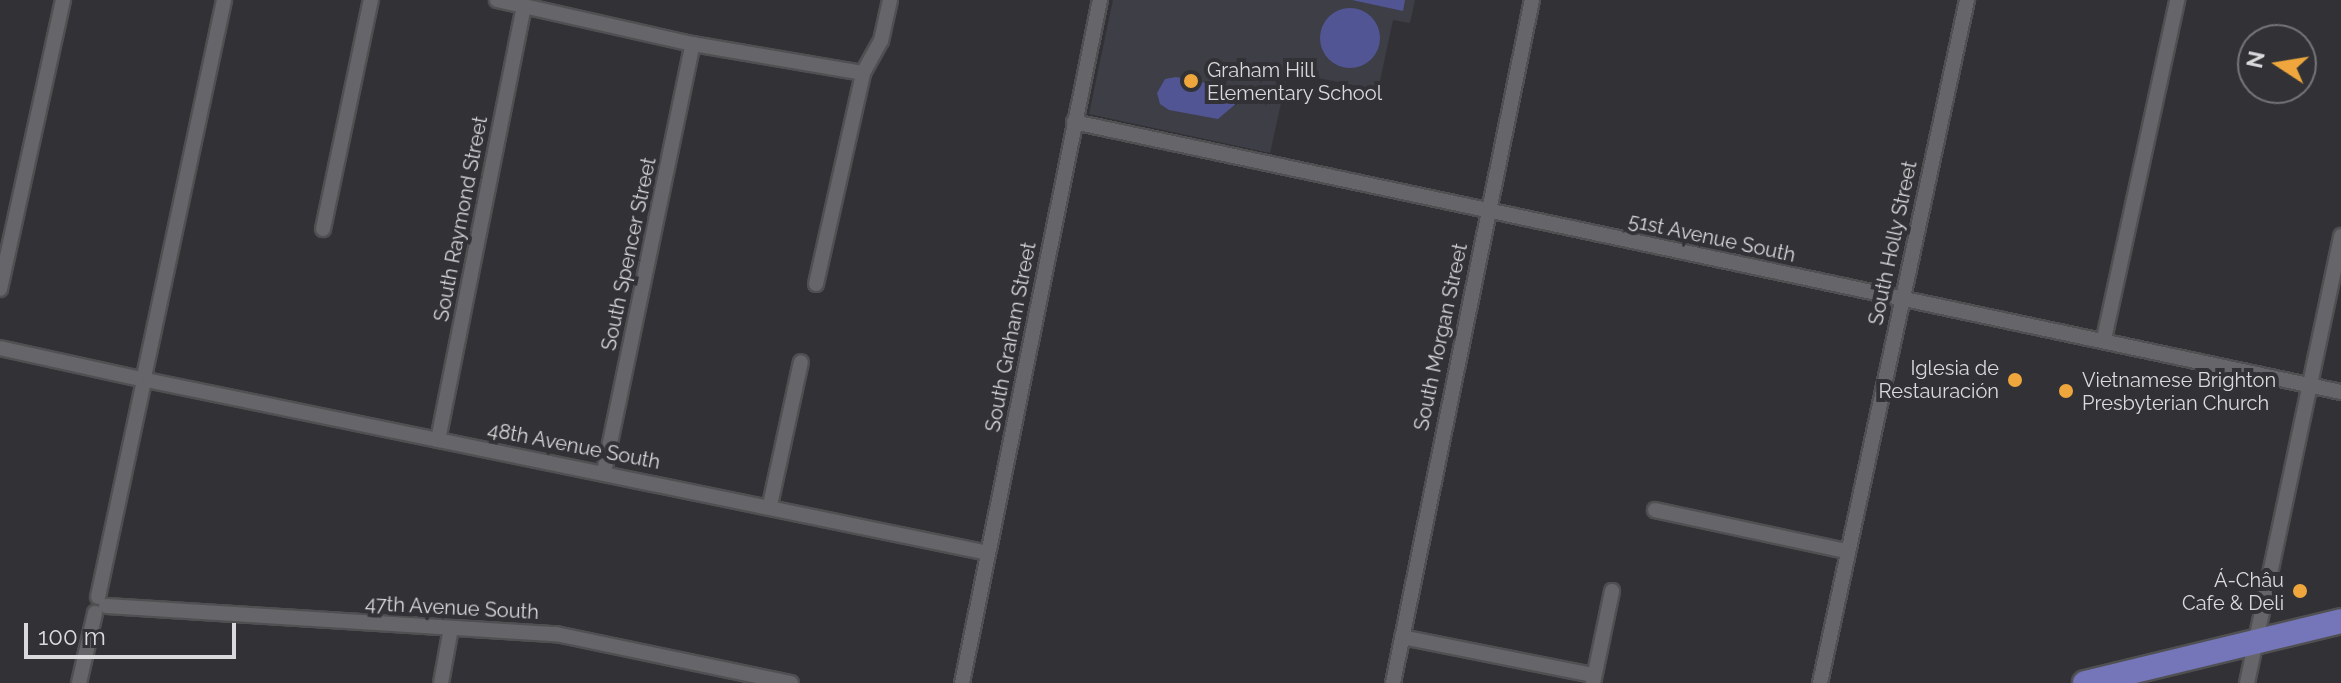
<!DOCTYPE html>
<html>
<head>
<meta charset="utf-8">
<style>
  body { margin:0 }
  #map { position:relative; width:2341px; height:683px; overflow:hidden; background:#323236; font-family:Raleway,sans-serif }
  div>[style] { position:absolute }
  .built>* { inset:0; background:#3d3e46 }
  .green>* { inset:0; background:#525594 }
  .round { border-radius:50% }
  .roads { filter:drop-shadow(2px 0 #505052) drop-shadow(-2px 0 #505052) drop-shadow(0 2px #505052) drop-shadow(0 -2px #505052) }
  .street>* { height:14px; margin:-7px; padding:0 7px; transform-origin:7px; border-radius:7px; background:#66666a }
  .primary>* { height:24px; margin:-12px; padding:0 12px; transform-origin:12px; border-radius:12px; background:#7476b9 }
  .dots>* { width:22px; height:22px; translate:-50% -50%; box-sizing:border-box; border:4px solid #323236; border-radius:50% }
  span { translate:-50% -50%; white-space:nowrap; text-align:center; line-height:1.15; -webkit-text-stroke:8px #323236; paint-order:stroke }
  .poi-label { font-size:20px; color:#dadadc }
  .left { translate:0 -50%; text-align:left }
  .right { translate:-100% -50%; text-align:right }
  .street-label { font-size:20px; color:#dadadc }
  .north { position:absolute; left:2237px; top:24px; width:80px; height:80px; box-sizing:border-box; background:#323236; border:2px solid #757578; border-radius:50%; rotate:282deg; font-size:22px; font-weight:700; line-height:32px; text-align:center; color:#dadadc }
  .north::after { content:''; display:block; margin:auto; width:28px; height:36px; background:#efa73d; clip-path:polygon(50% 0,100% 100%,50% 72%,0 100%) }
  .scale { position:absolute; left:24px; top:623px; width:212px; height:36px; box-sizing:border-box; border:4px solid #dadadc; border-top:0; padding-left:10px; font-size:24px; line-height:28px; white-space:nowrap; color:#dadadc; -webkit-text-stroke:6px #323236; paint-order:stroke }
</style>
</head>
<body>
<div id="map">
  <div class="built">
    <div style="clip-path:polygon(1113px 0,1415px 0,1410px 23px,1393px 20px,1378px 90px,1288px 72px,1270px 153px,1089px 114px)"></div>
  </div>
  <div class="green">
    <div style="clip-path:polygon(1352px 0,1405px 0,1403px 11px)"></div>
    <div class="round" style="left:1320px;top:8px;width:60px;height:60px"></div>
    <div style="clip-path:polygon(1176px 77px,1246px 91px,1245px 96px,1218px 119px,1169px 110px,1160px 104px,1157px 93px,1165px 79px)"></div>
  </div>
  <div class="roads">
    <div class="street">
      <div style="left:497px;top:0;width:201px;rotate:12.7deg"></div>
      <div style="left:693px;top:44px;width:172px;rotate:9.7deg"></div>
      <div style="left:1074px;top:122px;width:1295px;rotate:12.03deg"></div>
      <div style="left:323px;top:229px;width:234px;rotate:-78.2deg"></div>
      <div style="left:816px;top:284px;width:216px;rotate:-77.4deg"></div>
      <div style="left:863px;top:73px;width:37px;rotate:-61deg"></div>
      <div style="left:881px;top:41px;width:42px;rotate:-77.6deg"></div>
      <div style="left:0;top:289px;width:296px;rotate:-77.7deg"></div>
      <div style="left:2104px;top:339px;width:347px;rotate:-77.8deg"></div>
      <div style="left:0;top:348px;width:140px;rotate:12.4deg"></div>
      <div style="left:145px;top:372px;width:380px;rotate:-78deg"></div>
      <div style="left:151px;top:381px;width:854px;rotate:11.61deg"></div>
      <div style="left:438px;top:440px;width:442px;rotate:-78.8deg"></div>
      <div style="left:604px;top:472px;width:437px;rotate:-78.3deg"></div>
      <div style="left:770px;top:505px;width:146px;rotate:-77.8deg"></div>
      <div style="left:1655px;top:510px;width:196px;rotate:12.1deg"></div>
      <div style="left:98px;top:597px;width:216px;rotate:-78deg"></div>
      <div style="left:106px;top:606px;width:451px;rotate:3.6deg"></div>
      <div style="left:556px;top:634px;width:240px;rotate:11.8deg"></div>
      <div style="left:1402px;top:637px;width:195px;rotate:11.3deg"></div>
      <div style="left:79px;top:683px;width:72px;rotate:-77.1deg"></div>
      <div style="left:441px;top:683px;width:56px;rotate:-79.7deg"></div>
      <div style="left:962px;top:683px;width:697px;rotate:-78.58deg"></div>
      <div style="left:1393px;top:683px;width:697px;rotate:-78.5deg"></div>
      <div style="left:1593px;top:683px;width:94px;rotate:-78.3deg"></div>
      <div style="left:1820px;top:683px;width:699px;rotate:-77.85deg"></div>
      <div style="left:2247px;top:683px;width:457px;rotate:-78.1deg"></div>
    </div>
    <div class="primary">
      <div style="left:2085px;top:683px;width:263px;rotate:-13.6deg"></div>
    </div>
  </div>
  <div class="dots">
    <div style="left:1191px;top:81px;background:#efa73d"></div>
    <div style="left:2015px;top:380px;background:#efa73d"></div>
    <div style="left:2066px;top:391px;background:#efa73d"></div>
    <div style="left:2300px;top:591px;background:#efa73d"></div>
  </div>
  <div class="poi-label">
    <span class="left" style="left:1207px;top:82px">Graham Hill<br>Elementary School</span>
    <span class="right" style="left:1999px;top:380px">Iglesia de<br>Restauración</span>
    <span class="left" style="left:2082px;top:392px">Vietnamese Brighton<br>Presbyterian Church</span>
    <span class="right" style="left:2284px;top:592px">Á-Châu<br>Cafe &amp; Deli</span>
  </div>
  <div class="street-label">
    <span style="left:461px;top:219px;rotate:-79deg">South Raymond Street</span>
    <span style="left:1712px;top:238px;rotate:12deg">51st Avenue South</span>
    <span style="left:1893px;top:243px;rotate:-78deg">South Holly Street</span>
    <span style="left:629px;top:254px;rotate:-78deg">South Spencer Street</span>
    <span style="left:1011px;top:337px;rotate:-79deg">South Graham Street</span>
    <span style="left:1441px;top:337px;rotate:-78deg">South Morgan Street</span>
    <span style="left:574px;top:446px;rotate:11deg">48th Avenue South</span>
    <span style="left:452px;top:608px;rotate:3deg">47th Avenue South</span>
  </div>
  <div class="north">N</div>
  <div class="scale">100 m</div>
</div>
</body>
</html>
